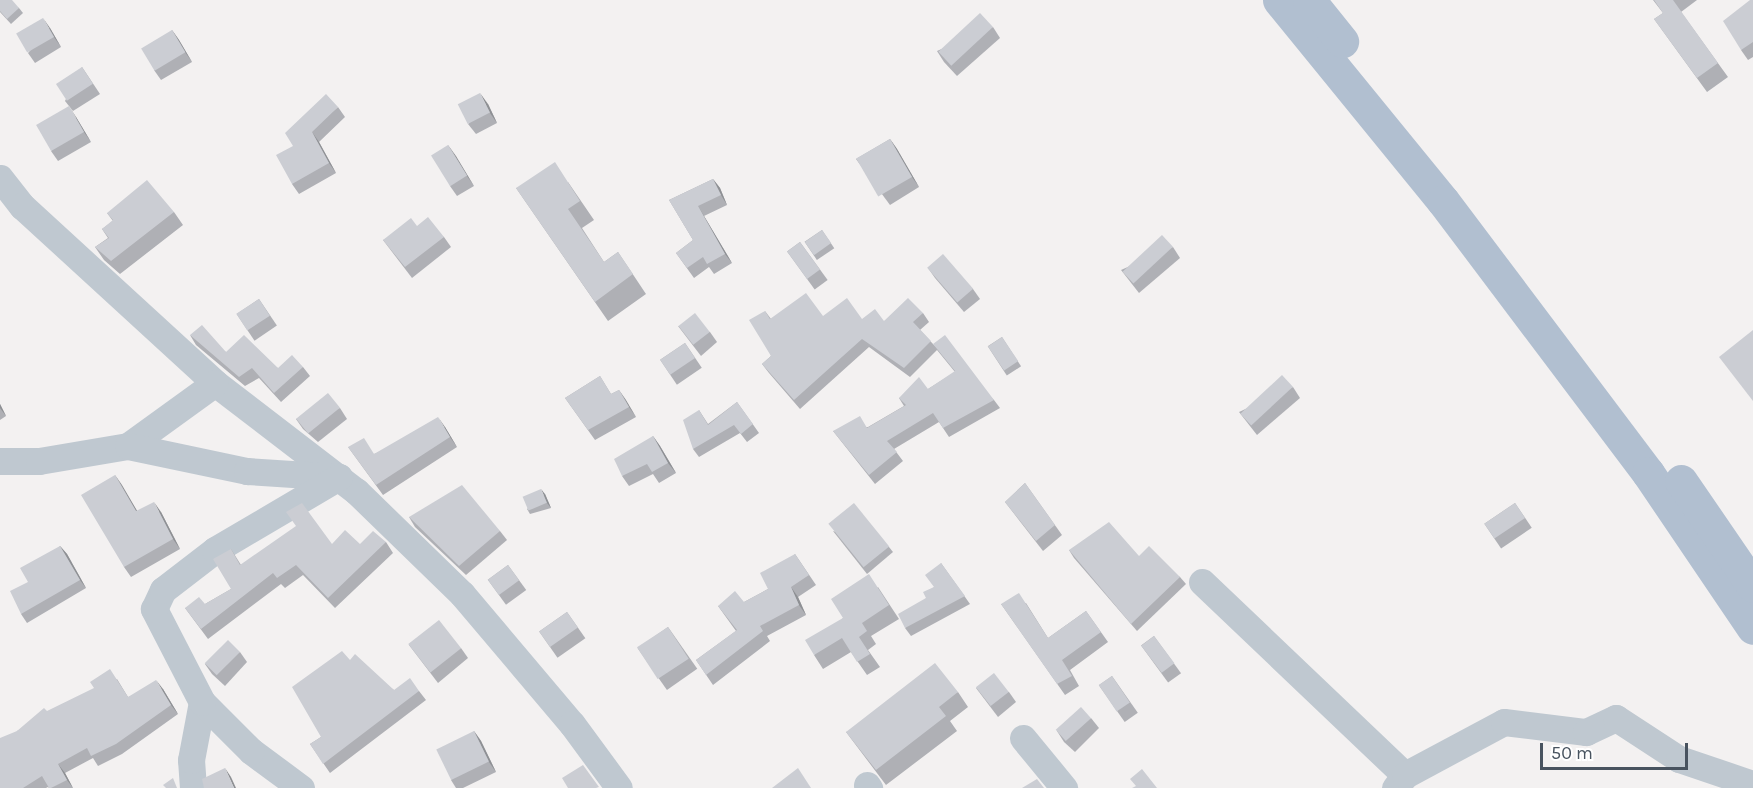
<!DOCTYPE html>
<html>
<head>
<meta charset="utf-8">
<style>
  body { margin:0 }
  #map { position:relative; width:1753px; height:788px; overflow:hidden; background:#f3f1f1; font-family:Karla,sans-serif }
  div>[style] { position:absolute }
  .minor>* { height:27px; margin:-13.5px; padding:0 13.5px; transform-origin:13.5px; border-radius:13.5px; background:#bfc8d0 }
  .major>* { height:33px; margin:-16.5px; padding:0 16.5px; transform-origin:16.5px; border-radius:16.5px; background:#b1bfd0 }
  .wall>* { inset:0; background:#afb0b5; transform-origin:0 0 }
  .shaded-wall>* { inset:0; background:#8e9094 }
  .building>* { inset:0; background:#cbcdd3; transform-origin:0 0 }
  span { translate:-50% -50%; white-space:nowrap; text-align:center; line-height:1.15; -webkit-text-stroke:4.5px #fff; paint-order:stroke }
  .scale { position:absolute; left:1540px; top:743px; width:148px; height:27px; box-sizing:border-box; border:3px solid #48535f; border-top:0; padding-left:8px; font-size:18px; line-height:21px; white-space:nowrap; color:#48535f; -webkit-text-stroke:4px #fff; paint-order:stroke }
</style>
</head>
<body>
<div id="map">
  <div class="minor">
    <div style="left:0;top:178px;width:36px;rotate:52deg"></div>
    <div style="left:22px;top:206px;width:262px;rotate:42.5deg"></div>
    <div style="left:215px;top:383px;width:178px;rotate:37.5deg"></div>
    <div style="left:356px;top:491px;width:148px;rotate:44.2deg"></div>
    <div style="left:462px;top:594px;width:170px;rotate:49.8deg"></div>
    <div style="left:572px;top:724px;width:79px;rotate:53.7deg"></div>
    <div style="left:128px;top:446px;width:107px;rotate:-35.9deg"></div>
    <div style="left:0;top:461px;width:39px"></div>
    <div style="left:39px;top:461px;width:90px;rotate:-9.6deg"></div>
    <div style="left:128px;top:446px;width:122px;rotate:11.9deg"></div>
    <div style="left:247px;top:471px;width:92px;rotate:3.7deg"></div>
    <div style="left:1202px;top:582px;width:280px;rotate:43.6deg"></div>
    <div style="left:1023px;top:738px;width:65px;rotate:50.6deg"></div>
    <div style="left:867px;top:785px;width:4px;rotate:56deg"></div>
    <div style="left:193px;top:788px;width:28px;rotate:-94deg"></div>
    <div style="left:191px;top:760px;width:59px;rotate:-79.3deg"></div>
    <div style="left:301px;top:788px;width:62px;rotate:-143.5deg"></div>
    <div style="left:251px;top:751px;width:69px;rotate:-135deg"></div>
    <div style="left:202px;top:702px;width:105px;rotate:-117.3deg"></div>
    <div style="left:154px;top:609px;width:21px;rotate:-65deg"></div>
    <div style="left:163px;top:590px;width:66px;rotate:-37.6deg"></div>
    <div style="left:215px;top:550px;width:144px;rotate:-30.5deg"></div>
    <div style="left:1395px;top:788px;width:16px;rotate:-52deg"></div>
    <div style="left:1405px;top:775px;width:112px;rotate:-28.2deg"></div>
    <div style="left:1504px;top:722px;width:83px;rotate:7deg"></div>
    <div style="left:1586px;top:732px;width:33px;rotate:-25deg"></div>
    <div style="left:1616px;top:718px;width:75px;rotate:33.1deg"></div>
    <div style="left:1679px;top:759px;width:78px;rotate:18.7deg"></div>
  </div>
  <div class="major">
    <div style="left:1279px;top:0;width:259px;rotate:50.8deg"></div>
    <div style="left:1443px;top:201px;width:341px;rotate:53deg"></div>
    <div style="left:1648px;top:473px;width:187px;rotate:55.9deg"></div>
    <div style="left:1309px;top:0;width:53px;rotate:51.2deg"></div>
    <div style="left:1681px;top:481px;width:127px;rotate:55.6deg"></div>
  </div>
  <div class="wall">
    <div style="clip-path:polygon(0 0,19px 8px,23px 13px,11px 24px,0 12px)"></div>
    <div style="clip-path:polygon(1653px 0,1697px 0,1681px 12px,1728px 77px,1707px 92px,1654px 19px,1663px 13px)"></div>
    <div style="clip-path:polygon(1753px 0,1753px 57px,1748px 60px,1741px 50px)"></div>
    <div style="clip-path:polygon(993px 27px,1000px 38px,957px 76px,944px 62px,937px 51px)"></div>
    <div style="clip-path:polygon(50px 28px,61px 47px,35px 63px,28px 53px)"></div>
    <div style="clip-path:polygon(172px 30px,179px 40px,192px 62px,161px 80px,154px 70px)"></div>
    <div style="clip-path:polygon(82px 67px,100px 94px,73px 111px,65px 101px)"></div>
    <div style="clip-path:polygon(488px 104px,497px 123px,476px 134px,468px 124px)"></div>
    <div style="clip-path:polygon(338px 107px,345px 117px,319px 142px,336px 173px,299px 194px,292px 184px,293px 146px)"></div>
    <div style="clip-path:polygon(76px 117px,91px 142px,58px 161px,51px 151px)"></div>
    <div style="clip-path:polygon(890px 139px,897px 149px,919px 187px,890px 205px,856px 159px)"></div>
    <div style="clip-path:polygon(448px 145px,474px 186px,457px 196px,450px 186px)"></div>
    <div style="clip-path:polygon(713px 179px,720px 188px,727px 205px,704px 216px,732px 263px,714px 274px,709px 267px,694px 278px,676px 253px,693px 240px,669px 200px)"></div>
    <div style="clip-path:polygon(568px 182px,594px 220px,582px 228px,604px 262px,618px 252px,646px 294px,608px 321px,516px 188px)"></div>
    <div style="clip-path:polygon(174px 212px,183px 225px,120px 274px,104px 260px,95px 247px,108px 238px,102px 229px,113px 221px,107px 213px)"></div>
    <div style="clip-path:polygon(417px 226px,444px 237px,451px 247px,412px 278px,383px 240px)"></div>
    <div style="left:822px;top:230px;width:22px;height:21px;rotate:56deg"></div>
    <div style="left:800px;top:242px;width:47px;height:16px;rotate:54deg"></div>
    <div style="clip-path:polygon(1173px 247px,1180px 258px,1139px 293px,1121px 270px)"></div>
    <div style="clip-path:polygon(928px 268px,973px 289px,980px 299px,964px 312px,935px 278px)"></div>
    <div style="left:259px;top:299px;width:32px;height:27px;rotate:56deg"></div>
    <div style="clip-path:polygon(765px 311px,771px 319px,823px 316px,884px 321px,923px 313px,929px 322px,920px 330px,933px 344px,994px 400px,1000px 408px,949px 437px,939px 422px,894px 449px,903px 461px,875px 484px,833px 431px,868px 427px,904px 406px,899px 398px,928px 389px,955px 372px,937px 350px,910px 377px,869px 347px,800px 409px,769px 373px,762px 364px,771px 356px)"></div>
    <div style="clip-path:polygon(678px 326px,710px 332px,717px 342px,701px 356px)"></div>
    <div style="clip-path:polygon(190px 335px,226px 352px,278px 368px,303px 367px,310px 376px,281px 402px,259px 378px,245px 386px,196px 345px)"></div>
    <div style="left:1002px;top:337px;width:35px;height:17px;rotate:57deg"></div>
    <div style="left:685px;top:343px;width:30px;height:30px;rotate:56deg"></div>
    <div style="clip-path:polygon(600px 376px,611px 394px,619px 390px,636px 417px,595px 440px,565px 398px)"></div>
    <div style="clip-path:polygon(1293px 387px,1300px 398px,1257px 435px,1239px 412px)"></div>
    <div style="clip-path:polygon(737px 402px,759px 433px,747px 442px,740px 433px,699px 457px,693px 449px,699px 410px,708px 424px)"></div>
    <div style="clip-path:polygon(0 404px,6px 416px,0 420px)"></div>
    <div style="clip-path:polygon(340px 408px,347px 419px,318px 442px,303px 429px,296px 419px)"></div>
    <div style="clip-path:polygon(445px 427px,457px 447px,383px 495px,348px 447px,374px 454px)"></div>
    <div style="clip-path:polygon(653px 436px,660px 446px,676px 473px,659px 483px,653px 474px,629px 486px,622px 476px)"></div>
    <div style="clip-path:polygon(115px 475px,137px 511px,161px 512px,180px 549px,131px 577px,124px 567px)"></div>
    <div style="clip-path:polygon(1025px 483px,1062px 535px,1043px 551px,1005px 502px)"></div>
    <div style="clip-path:polygon(545px 494px,551px 508px,530px 514px,527px 509px)"></div>
    <div style="left:1515px;top:503px;width:30px;height:37px;rotate:56deg"></div>
    <div style="clip-path:polygon(409px 517px,500px 531px,507px 540px,466px 575px,415px 527px)"></div>
    <div style="clip-path:polygon(833px 531px,889px 547px,893px 552px,867px 574px)"></div>
    <div style="clip-path:polygon(386px 542px,393px 553px,335px 608px,303px 575px,285px 588px,281px 584px,208px 639px,185px 608px,205px 604px,231px 589px,231px 549px,241px 565px,332px 544px,360px 544px)"></div>
    <div style="clip-path:polygon(60px 546px,67px 554px,86px 588px,27px 623px,21px 614px,28px 582px)"></div>
    <div style="clip-path:polygon(1069px 550px,1139px 556px,1180px 577px,1186px 584px,1137px 631px,1074px 558px)"></div>
    <div style="clip-path:polygon(795px 554px,816px 585px,798px 597px,806px 615px,767px 636px,770px 641px,713px 685px,696px 660px,736px 631px,718px 606px,744px 602px,768px 589px)"></div>
    <div style="clip-path:polygon(941px 563px,970px 604px,911px 636px,905px 628px,934px 587px)"></div>
    <div style="left:508px;top:565px;width:31px;height:25px;rotate:54deg"></div>
    <div style="clip-path:polygon(878px 587px,899px 619px,871px 636px,876px 644px,868px 650px,880px 667px,867px 675px,851px 652px,823px 669px,814px 655px,843px 618px)"></div>
    <div style="clip-path:polygon(1026px 603px,1048px 638px,1086px 611px,1108px 642px,1070px 670px,1079px 686px,1065px 695px,1001px 604px)"></div>
    <div style="left:567px;top:612px;width:32px;height:34px;rotate:55deg"></div>
    <div style="left:668px;top:627px;width:51px;height:37px;rotate:55deg"></div>
    <div style="left:1154px;top:636px;width:46px;height:16px;rotate:54deg"></div>
    <div style="clip-path:polygon(409px 645px,461px 648px,468px 658px,438px 683px)"></div>
    <div style="clip-path:polygon(240px 652px,247px 662px,225px 686px,212px 674px,205px 664px)"></div>
    <div style="clip-path:polygon(350px 660px,394px 690px,419px 691px,426px 700px,330px 773px,310px 744px,321px 737px)"></div>
    <div style="left:1112px;top:676px;width:45px;height:16px;rotate:55deg"></div>
    <div style="clip-path:polygon(117px 679px,128px 697px,163px 689px,178px 714px,122px 754px,98px 766px,93px 758px,65px 773px,73px 788px,49px 788px,48px 787px,46px 788px,0 788px,17px 731px)"></div>
    <div style="clip-path:polygon(976px 688px,1009px 692px,1016px 702px,998px 717px)"></div>
    <div style="clip-path:polygon(958px 692px,968px 707px,950px 721px,957px 731px,886px 785px,846px 732px)"></div>
    <div style="clip-path:polygon(1091px 718px,1099px 728px,1075px 752px,1064px 742px,1057px 731px)"></div>
    <div style="clip-path:polygon(474px 731px,481px 741px,496px 772px,463px 788px,456px 788px,451px 780px)"></div>
  </div>
  <div class="shaded-wall">
    <div style="clip-path:polygon(43px 18px,50px 28px,61px 47px,54px 37px)"></div>
    <div style="clip-path:polygon(172px 30px,179px 40px,192px 62px,185px 52px)"></div>
    <div style="clip-path:polygon(480px 93px,488px 104px,497px 123px,490px 113px)"></div>
    <div style="clip-path:polygon(69px 106px,76px 117px,91px 142px,84px 132px)"></div>
    <div style="clip-path:polygon(312px 132px,319px 142px,336px 173px,329px 163px)"></div>
    <div style="clip-path:polygon(890px 139px,897px 149px,919px 187px,912px 177px)"></div>
    <div style="clip-path:polygon(448px 145px,456px 156px,474px 186px,467px 176px)"></div>
    <div style="clip-path:polygon(713px 179px,720px 188px,727px 205px,721px 195px)"></div>
    <div style="clip-path:polygon(698px 206px,704px 216px,732px 263px,725px 254px)"></div>
    <div style="clip-path:polygon(619px 390px,626px 400px,636px 417px,629px 407px)"></div>
    <div style="clip-path:polygon(0 404px,6px 416px,0 408px)"></div>
    <div style="clip-path:polygon(438px 417px,445px 427px,457px 447px,450px 437px)"></div>
    <div style="clip-path:polygon(653px 436px,660px 446px,676px 473px,668px 463px)"></div>
    <div style="clip-path:polygon(115px 475px,122px 485px,143px 521px,136px 511px)"></div>
    <div style="clip-path:polygon(541px 489px,545px 494px,551px 508px,547px 503px)"></div>
    <div style="clip-path:polygon(154px 502px,161px 512px,180px 549px,173px 539px)"></div>
    <div style="clip-path:polygon(60px 546px,67px 554px,86px 588px,80px 580px)"></div>
    <div style="clip-path:polygon(791px 587px,798px 597px,806px 615px,799px 605px)"></div>
    <div style="clip-path:polygon(156px 680px,163px 689px,178px 714px,171px 705px)"></div>
    <div style="clip-path:polygon(474px 731px,481px 741px,496px 772px,489px 762px)"></div>
    <div style="clip-path:polygon(58px 764px,65px 773px,73px 788px,67px 780px)"></div>
    <div style="clip-path:polygon(225px 768px,231px 777px,236px 788px,234px 788px)"></div>
  </div>
  <div class="building">
    <div style="clip-path:polygon(0 0,12px 0,19px 8px,7px 19px,0 11px)"></div>
    <div style="clip-path:polygon(1654px 0,1673px 0,1718px 63px,1697px 78px,1654px 19px,1663px 13px)"></div>
    <div style="clip-path:polygon(1750px 0,1753px 0,1753px 42px,1741px 50px,1723px 21px)"></div>
    <div style="left:980px;top:13px;width:19px;height:57px;rotate:47deg"></div>
    <div style="left:43px;top:18px;width:22px;height:31px;rotate:60deg"></div>
    <div style="left:172px;top:30px;width:26px;height:36px;rotate:59deg"></div>
    <div style="left:82px;top:67px;width:20px;height:31px;rotate:57deg"></div>
    <div style="left:480px;top:93px;width:22px;height:25px;rotate:63deg"></div>
    <div style="clip-path:polygon(326px 94px,338px 107px,312px 132px,329px 163px,292px 184px,276px 155px,293px 146px,285px 133px)"></div>
    <div style="left:69px;top:106px;width:30px;height:38px;rotate:60deg"></div>
    <div style="left:890px;top:139px;width:44px;height:39px;rotate:60deg"></div>
    <div style="left:448px;top:145px;width:36px;height:20px;rotate:58deg"></div>
    <div style="clip-path:polygon(555px 162px,580px 201px,568px 209px,604px 262px,618px 252px,633px 274px,595px 302px,516px 188px)"></div>
    <div style="clip-path:polygon(713px 179px,721px 195px,698px 206px,725px 254px,707px 264px,703px 257px,687px 268px,676px 253px,693px 240px,669px 200px)"></div>
    <div style="clip-path:polygon(147px 180px,174px 212px,111px 261px,95px 247px,109px 238px,102px 229px,113px 220px,107px 213px)"></div>
    <div style="clip-path:polygon(428px 217px,444px 237px,405px 267px,383px 240px,411px 218px,417px 226px)"></div>
    <div style="left:822px;top:230px;width:16px;height:21px;rotate:55deg"></div>
    <div style="left:1162px;top:235px;width:16px;height:54px;rotate:47deg"></div>
    <div style="left:800px;top:242px;width:34px;height:16px;rotate:54deg"></div>
    <div style="left:943px;top:254px;width:46px;height:21px;rotate:49deg"></div>
    <div style="clip-path:polygon(806px 293px,823px 316px,847px 298px,862px 319px,875px 309px,884px 321px,908px 298px,923px 313px,913px 322px,931px 341px,904px 368px,862px 339px,794px 400px,762px 364px,771px 356px,749px 320px,765px 311px,770px 319px)"></div>
    <div style="left:259px;top:299px;width:20px;height:27px;rotate:57deg"></div>
    <div style="left:695px;top:313px;width:24px;height:21px;rotate:52deg"></div>
    <div style="clip-path:polygon(202px 325px,226px 352px,244px 335px,278px 368px,292px 355px,303px 367px,274px 393px,252px 368px,239px 377px,190px 335px)"></div>
    <div style="clip-path:polygon(1753px 330px,1753px 401px,1719px 357px)"></div>
    <div style="clip-path:polygon(945px 335px,994px 400px,943px 428px,933px 413px,887px 441px,897px 452px,869px 475px,833px 431px,860px 416px,867px 428px,906px 405px,899px 398px,919px 377px,928px 389px,955px 371px,933px 344px)"></div>
    <div style="left:1002px;top:337px;width:29px;height:17px;rotate:56deg"></div>
    <div style="left:685px;top:343px;width:18px;height:30px;rotate:56deg"></div>
    <div style="left:1282px;top:375px;width:16px;height:57px;rotate:47deg"></div>
    <div style="clip-path:polygon(600px 376px,611px 394px,619px 390px,629px 407px,588px 430px,565px 398px)"></div>
    <div style="left:328px;top:393px;width:19px;height:41px;rotate:51deg"></div>
    <div style="clip-path:polygon(737px 402px,753px 424px,741px 434px,734px 425px,693px 449px,683px 420px,699px 410px,708px 425px)"></div>
    <div style="clip-path:polygon(438px 417px,450px 437px,376px 485px,348px 447px,364px 438px,374px 454px)"></div>
    <div style="clip-path:polygon(653px 436px,668px 463px,652px 472px,647px 464px,622px 476px,614px 459px)"></div>
    <div style="clip-path:polygon(115px 475px,136px 511px,154px 502px,173px 539px,124px 567px,81px 495px)"></div>
    <div style="clip-path:polygon(1025px 483px,1055px 525px,1036px 541px,1005px 502px)"></div>
    <div style="clip-path:polygon(462px 485px,500px 531px,459px 566px,409px 517px)"></div>
    <div style="left:541px;top:489px;width:15px;height:20px;rotate:67deg"></div>
    <div style="clip-path:polygon(302px 503px,332px 544px,345px 530px,360px 544px,373px 531px,386px 542px,328px 598px,296px 565px,277px 578px,273px 573px,201px 629px,185px 608px,199px 597px,205px 604px,231px 589px,213px 559px,231px 549px,240px 565px,296px 526px,286px 512px)"></div>
    <div style="left:854px;top:503px;width:56px;height:33px;rotate:51deg"></div>
    <div style="left:1515px;top:503px;width:18px;height:37px;rotate:56deg"></div>
    <div style="clip-path:polygon(1109px 522px,1139px 556px,1149px 546px,1180px 577px,1131px 624px,1069px 550px)"></div>
    <div style="clip-path:polygon(60px 546px,80px 580px,21px 614px,10px 591px,28px 582px,20px 568px)"></div>
    <div style="clip-path:polygon(795px 554px,809px 575px,791px 587px,799px 605px,760px 626px,763px 631px,706px 675px,696px 660px,737px 630px,718px 606px,735px 591px,744px 602px,768px 589px,760px 573px)"></div>
    <div style="clip-path:polygon(941px 563px,965px 596px,905px 628px,898px 614px,926px 598px,923px 592px,934px 587px,925px 575px)"></div>
    <div style="left:508px;top:565px;width:19px;height:25px;rotate:54deg"></div>
    <div style="clip-path:polygon(869px 574px,889px 605px,862px 623px,867px 631px,859px 637px,870px 654px,857px 662px,842px 638px,814px 655px,805px 640px,843px 618px,831px 599px)"></div>
    <div style="clip-path:polygon(1019px 593px,1048px 638px,1086px 611px,1101px 632px,1062px 660px,1072px 676px,1057px 684px,1001px 604px)"></div>
    <div style="left:567px;top:612px;width:19px;height:34px;rotate:55deg"></div>
    <div style="left:439px;top:620px;width:36px;height:39px;rotate:52deg"></div>
    <div style="left:668px;top:627px;width:38px;height:37px;rotate:57deg"></div>
    <div style="left:1154px;top:636px;width:34px;height:16px;rotate:53deg"></div>
    <div style="left:228px;top:640px;width:17px;height:33px;rotate:45deg"></div>
    <div style="clip-path:polygon(342px 651px,350px 660px,355px 654px,394px 690px,410px 678px,419px 691px,323px 764px,310px 744px,321px 737px,292px 687px)"></div>
    <div style="clip-path:polygon(935px 663px,958px 692px,939px 707px,946px 716px,876px 770px,846px 732px)"></div>
    <div style="clip-path:polygon(110px 669px,128px 697px,156px 680px,171px 705px,116px 744px,91px 756px,87px 748px,58px 764px,67px 780px,51px 788px,49px 788px,42px 776px,23px 788px,0 788px,0 738px,17px 731px,44px 708px,47px 711px,94px 688px,90px 682px)"></div>
    <div style="left:994px;top:673px;width:24px;height:23px;rotate:52deg"></div>
    <div style="left:1112px;top:676px;width:32px;height:16px;rotate:56deg"></div>
    <div style="left:1081px;top:707px;width:15px;height:34px;rotate:48deg"></div>
    <div style="left:474px;top:731px;width:34px;height:42px;rotate:64deg"></div>
    <div style="clip-path:polygon(583px 765px,599px 787px,596px 788px,568px 788px,562px 778px)"></div>
    <div style="clip-path:polygon(225px 768px,234px 788px,204px 788px,202px 779px)"></div>
    <div style="clip-path:polygon(798px 768px,811px 788px,772px 788px)"></div>
    <div style="clip-path:polygon(1142px 769px,1157px 788px,1132px 788px,1136px 786px,1130px 779px)"></div>
    <div style="clip-path:polygon(173px 778px,177px 788px,166px 788px,163px 785px)"></div>
    <div style="clip-path:polygon(1037px 779px,1044px 788px,1022px 788px)"></div>
  </div>
  <div class="scale">50 m</div>
</div>
</body>
</html>
